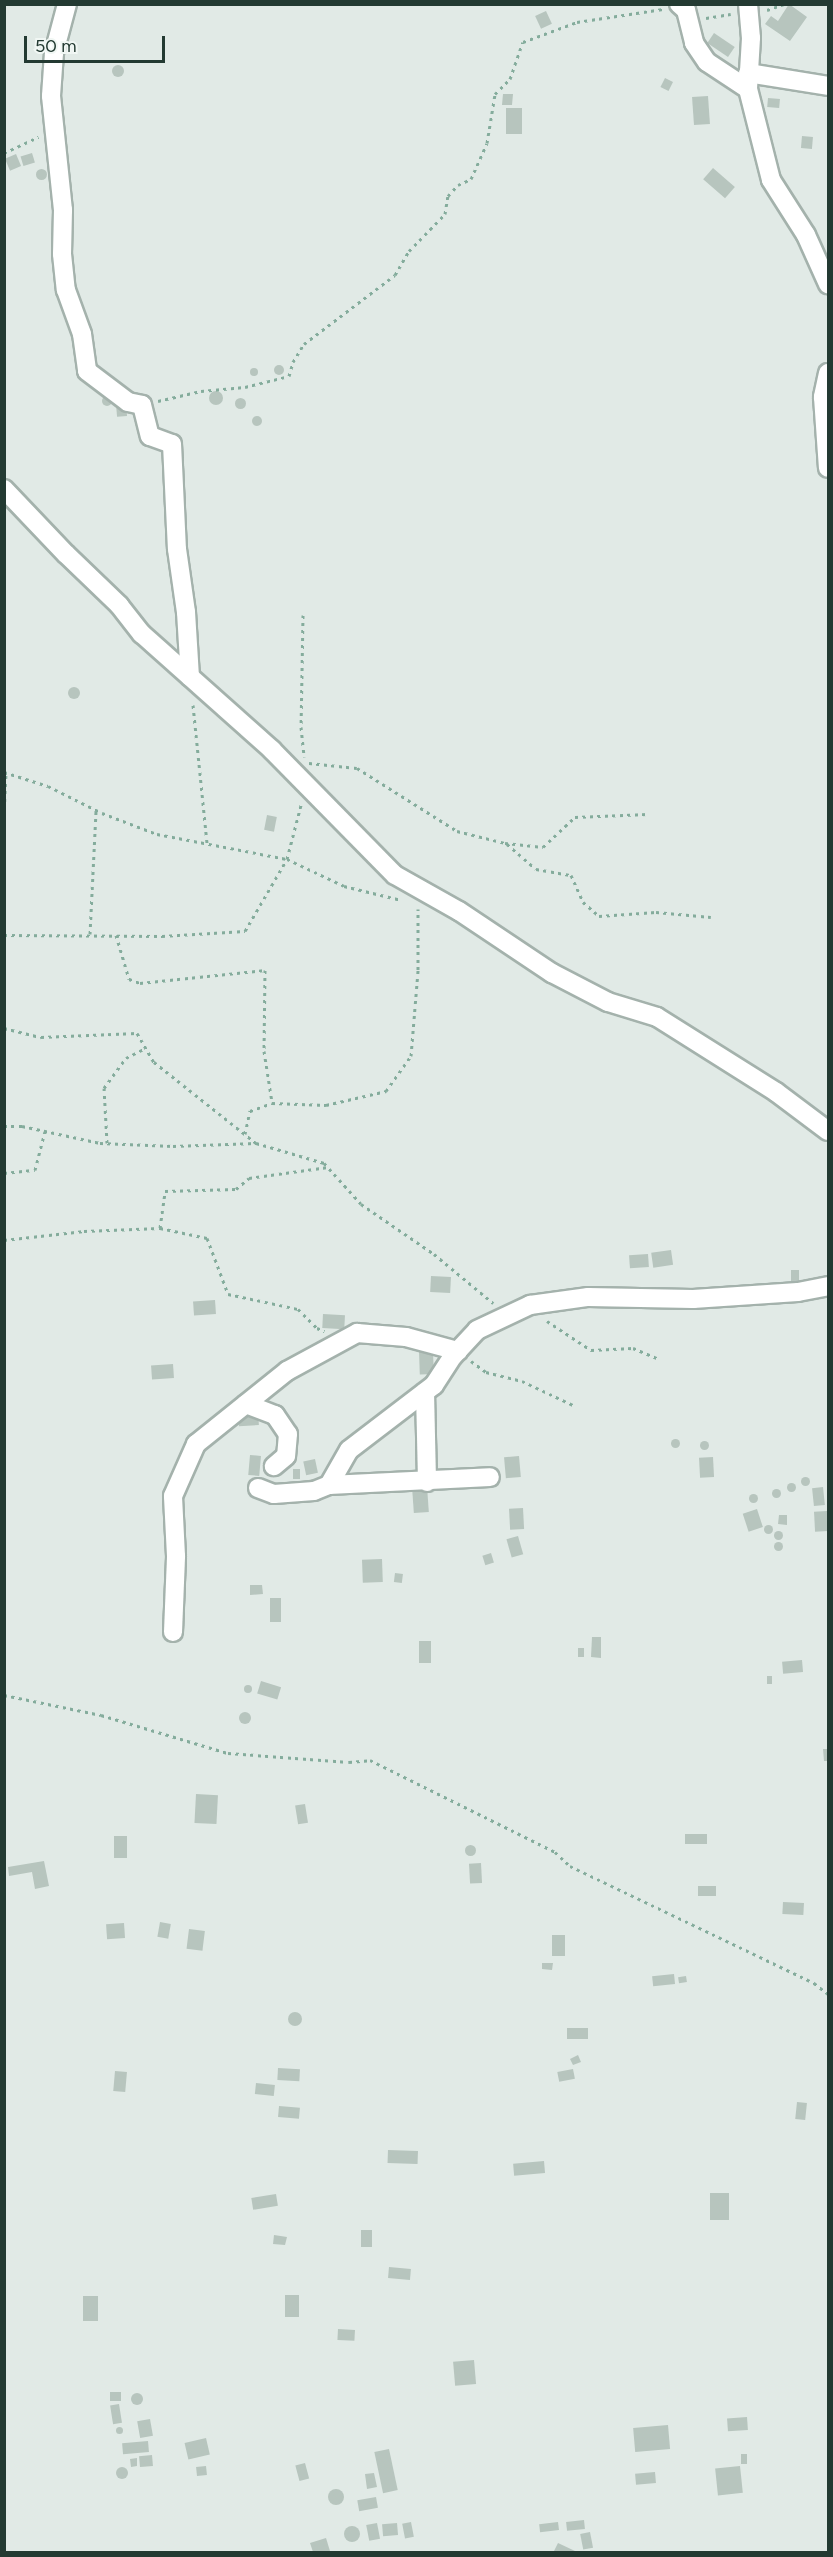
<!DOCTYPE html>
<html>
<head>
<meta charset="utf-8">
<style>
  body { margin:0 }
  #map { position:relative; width:833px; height:2557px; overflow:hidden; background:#e1eae6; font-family:Figtree,sans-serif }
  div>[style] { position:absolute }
  .building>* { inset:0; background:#b7c5be; transform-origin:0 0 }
  .round { border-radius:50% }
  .path>* { height:3px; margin-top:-1.5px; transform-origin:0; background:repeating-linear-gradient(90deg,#84ac9c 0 3px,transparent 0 7.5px) }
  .roads { filter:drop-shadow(2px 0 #a4b2ac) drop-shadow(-2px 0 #a4b2ac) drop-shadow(0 2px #a4b2ac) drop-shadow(0 -2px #a4b2ac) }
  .minor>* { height:18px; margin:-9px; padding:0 9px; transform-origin:9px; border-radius:9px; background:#fff }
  span { translate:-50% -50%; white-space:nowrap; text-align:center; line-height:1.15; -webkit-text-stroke:5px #f1f7f4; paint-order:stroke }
  .frame { position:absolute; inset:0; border:6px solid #233a32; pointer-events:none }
  .scale { position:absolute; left:24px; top:36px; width:141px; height:27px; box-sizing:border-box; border:3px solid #233a32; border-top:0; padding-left:8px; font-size:18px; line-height:21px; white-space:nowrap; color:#233a32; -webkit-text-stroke:4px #f1f7f4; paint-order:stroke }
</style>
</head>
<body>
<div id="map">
  <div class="building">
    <div style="clip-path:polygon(789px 4px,807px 17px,790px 41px,765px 24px,771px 16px,778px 21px)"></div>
    <div style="left:546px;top:11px;width:14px;height:12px;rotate:65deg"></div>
    <div style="left:714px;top:33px;width:25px;height:12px;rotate:34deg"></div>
    <div class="round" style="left:112px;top:65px;width:12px;height:12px"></div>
    <div style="left:665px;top:78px;width:9px;height:10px;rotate:27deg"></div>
    <div style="clip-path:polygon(503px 94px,513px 94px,512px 105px,502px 105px)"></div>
    <div style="left:708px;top:96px;width:28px;height:16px;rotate:86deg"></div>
    <div style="left:768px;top:98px;width:12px;height:9px;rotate:5deg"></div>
    <div style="left:506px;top:108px;width:16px;height:26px"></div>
    <div style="left:802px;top:136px;width:11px;height:12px;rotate:5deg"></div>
    <div style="left:32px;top:153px;width:10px;height:12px;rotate:73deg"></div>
    <div style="left:16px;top:154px;width:13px;height:12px;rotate:67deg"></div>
    <div style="left:713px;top:168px;width:29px;height:15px;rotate:41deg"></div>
    <div class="round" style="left:35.5px;top:168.5px;width:11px;height:11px"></div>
    <div class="round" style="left:274px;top:365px;width:10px;height:10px"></div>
    <div class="round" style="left:250px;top:368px;width:8px;height:8px"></div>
    <div class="round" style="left:209px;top:391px;width:14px;height:14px"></div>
    <div class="round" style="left:102px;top:396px;width:10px;height:10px"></div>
    <div class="round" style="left:234.5px;top:397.5px;width:11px;height:11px"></div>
    <div style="left:126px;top:404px;width:12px;height:10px;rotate:85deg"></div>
    <div class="round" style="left:252px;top:416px;width:10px;height:10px"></div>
    <div class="round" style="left:68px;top:687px;width:12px;height:12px"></div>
    <div style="left:267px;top:815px;width:10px;height:15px;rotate:11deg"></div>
    <div style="left:671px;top:1250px;width:15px;height:20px;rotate:82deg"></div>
    <div style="left:648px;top:1254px;width:13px;height:19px;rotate:86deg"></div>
    <div style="left:791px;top:1270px;width:8px;height:12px"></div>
    <div style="left:431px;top:1276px;width:20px;height:16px;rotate:3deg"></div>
    <div style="left:215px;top:1300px;width:14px;height:22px;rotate:86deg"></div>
    <div style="left:323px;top:1314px;width:22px;height:14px;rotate:3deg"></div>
    <div style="left:433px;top:1351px;width:23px;height:14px;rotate:88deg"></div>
    <div style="left:173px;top:1364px;width:14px;height:22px;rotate:86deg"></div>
    <div style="left:258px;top:1412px;width:13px;height:20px;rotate:86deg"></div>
    <div class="round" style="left:670.5px;top:1438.5px;width:9px;height:9px"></div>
    <div class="round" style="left:699.5px;top:1440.5px;width:9px;height:9px"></div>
    <div style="left:250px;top:1455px;width:11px;height:20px;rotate:5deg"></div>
    <div style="left:519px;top:1456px;width:21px;height:15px;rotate:85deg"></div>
    <div style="left:713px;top:1457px;width:20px;height:14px;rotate:87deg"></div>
    <div style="left:315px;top:1459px;width:14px;height:12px;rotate:78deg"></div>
    <div style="left:293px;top:1469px;width:7px;height:10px"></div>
    <div class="round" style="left:800.5px;top:1476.5px;width:9px;height:9px"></div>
    <div style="left:313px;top:1479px;width:9px;height:18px;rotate:77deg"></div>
    <div class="round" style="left:786.5px;top:1482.5px;width:9px;height:9px"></div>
    <div style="left:427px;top:1486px;width:26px;height:15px;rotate:86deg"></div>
    <div style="left:823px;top:1487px;width:18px;height:11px;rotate:84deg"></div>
    <div class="round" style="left:771.5px;top:1488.5px;width:9px;height:9px"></div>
    <div class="round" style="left:748.5px;top:1493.5px;width:9px;height:9px"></div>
    <div style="left:523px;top:1508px;width:21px;height:14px;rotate:87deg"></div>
    <div style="left:757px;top:1509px;width:19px;height:15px;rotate:72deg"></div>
    <div style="left:827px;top:1511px;width:20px;height:13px;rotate:87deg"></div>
    <div style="clip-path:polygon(779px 1515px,787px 1515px,787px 1525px,778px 1524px)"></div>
    <div class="round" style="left:763.5px;top:1524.5px;width:9px;height:9px"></div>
    <div class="round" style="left:773.5px;top:1530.5px;width:9px;height:9px"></div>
    <div style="left:518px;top:1536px;width:19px;height:12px;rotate:74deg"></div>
    <div class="round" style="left:773.5px;top:1541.5px;width:9px;height:9px"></div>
    <div style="left:491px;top:1553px;width:10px;height:9px;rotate:73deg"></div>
    <div style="left:382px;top:1559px;width:23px;height:20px;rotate:88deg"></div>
    <div style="left:395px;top:1573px;width:8px;height:9px;rotate:7deg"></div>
    <div style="clip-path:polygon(250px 1585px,262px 1585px,263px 1594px,250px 1595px)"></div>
    <div style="left:270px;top:1598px;width:11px;height:24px"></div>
    <div style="clip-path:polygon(592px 1637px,601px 1637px,601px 1658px,591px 1657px)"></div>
    <div style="left:419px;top:1641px;width:12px;height:22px"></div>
    <div style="left:578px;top:1648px;width:6px;height:9px"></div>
    <div style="left:802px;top:1660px;width:12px;height:20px;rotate:85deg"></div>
    <div style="left:772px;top:1676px;width:8px;height:5px;rotate:90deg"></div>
    <div style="left:261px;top:1681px;width:21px;height:13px;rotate:17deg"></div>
    <div class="round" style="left:244px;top:1685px;width:8px;height:8px"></div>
    <div class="round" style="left:239px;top:1712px;width:12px;height:12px"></div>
    <div style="clip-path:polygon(823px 1749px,828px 1749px,828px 1761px,824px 1761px)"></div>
    <div style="left:196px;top:1794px;width:22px;height:29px;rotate:3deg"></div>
    <div style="left:305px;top:1804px;width:19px;height:10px;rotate:81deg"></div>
    <div style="left:685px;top:1834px;width:22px;height:10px"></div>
    <div style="left:114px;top:1836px;width:13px;height:22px"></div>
    <div class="round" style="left:464.5px;top:1844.5px;width:11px;height:11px"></div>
    <div style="clip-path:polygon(44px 1861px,49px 1886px,35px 1889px,32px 1872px,9px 1876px,8px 1867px)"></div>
    <div style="left:481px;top:1863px;width:20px;height:12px;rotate:87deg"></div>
    <div style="left:716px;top:1886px;width:10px;height:18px;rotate:90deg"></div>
    <div style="left:783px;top:1902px;width:21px;height:12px;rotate:3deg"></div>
    <div style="left:160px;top:1922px;width:11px;height:15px;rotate:10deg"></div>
    <div style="left:124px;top:1923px;width:15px;height:18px;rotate:86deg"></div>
    <div style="left:189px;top:1929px;width:16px;height:20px;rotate:7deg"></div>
    <div style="left:552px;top:1935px;width:13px;height:21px"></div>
    <div style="clip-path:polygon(542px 1963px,553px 1963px,552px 1970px,542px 1969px)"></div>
    <div style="left:674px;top:1974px;width:10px;height:22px;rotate:84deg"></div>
    <div style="left:686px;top:1976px;width:6px;height:8px;rotate:81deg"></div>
    <div class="round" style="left:288px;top:2012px;width:14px;height:14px"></div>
    <div style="left:567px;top:2028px;width:21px;height:11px"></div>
    <div style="clip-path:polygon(578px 2055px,581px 2062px,573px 2065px,570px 2059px)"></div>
    <div style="left:278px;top:2068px;width:22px;height:12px;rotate:3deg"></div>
    <div style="left:573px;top:2069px;width:10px;height:16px;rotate:79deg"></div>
    <div style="left:115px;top:2071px;width:12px;height:20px;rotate:5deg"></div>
    <div style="left:256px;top:2083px;width:19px;height:11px;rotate:6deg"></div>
    <div style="left:797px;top:2102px;width:10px;height:17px;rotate:6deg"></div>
    <div style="left:279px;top:2106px;width:21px;height:11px;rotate:5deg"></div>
    <div style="left:388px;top:2150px;width:30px;height:13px;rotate:2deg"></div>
    <div style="left:544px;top:2161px;width:12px;height:31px;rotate:85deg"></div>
    <div style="left:710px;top:2193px;width:19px;height:27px"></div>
    <div style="left:276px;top:2194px;width:12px;height:25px;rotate:81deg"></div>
    <div style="left:361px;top:2230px;width:11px;height:17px"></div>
    <div style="clip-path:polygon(274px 2235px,287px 2237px,285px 2245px,273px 2244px)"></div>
    <div style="left:389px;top:2267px;width:22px;height:11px;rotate:5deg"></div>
    <div style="left:285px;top:2295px;width:14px;height:22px"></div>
    <div style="left:83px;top:2296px;width:15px;height:25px"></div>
    <div style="left:338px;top:2329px;width:17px;height:11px;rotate:3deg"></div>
    <div style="left:474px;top:2360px;width:24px;height:21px;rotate:85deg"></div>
    <div style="left:110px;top:2392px;width:11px;height:9px"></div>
    <div class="round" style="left:131px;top:2393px;width:12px;height:12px"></div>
    <div style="left:119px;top:2404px;width:19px;height:9px;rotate:81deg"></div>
    <div style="left:747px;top:2417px;width:13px;height:20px;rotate:86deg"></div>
    <div style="left:150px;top:2419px;width:17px;height:13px;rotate:80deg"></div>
    <div style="left:668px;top:2425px;width:24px;height:35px;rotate:85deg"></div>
    <div class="round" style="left:115.5px;top:2426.5px;width:7px;height:7px"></div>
    <div style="left:206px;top:2438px;width:17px;height:22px;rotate:77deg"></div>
    <div style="left:148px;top:2441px;width:11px;height:26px;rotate:85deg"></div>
    <div style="left:389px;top:2449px;width:42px;height:15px;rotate:78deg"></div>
    <div style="left:741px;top:2454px;width:6px;height:10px"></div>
    <div style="left:152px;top:2455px;width:11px;height:13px;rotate:85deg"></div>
    <div style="clip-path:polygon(137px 2458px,137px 2466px,131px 2467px,130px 2459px)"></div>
    <div style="left:305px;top:2463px;width:16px;height:10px;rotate:75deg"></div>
    <div style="left:206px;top:2466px;width:9px;height:10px;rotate:84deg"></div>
    <div style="left:740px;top:2466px;width:27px;height:25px;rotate:84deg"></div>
    <div class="round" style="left:116px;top:2467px;width:12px;height:12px"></div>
    <div style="left:655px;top:2472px;width:11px;height:20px;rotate:85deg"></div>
    <div style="clip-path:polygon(374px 2473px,377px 2487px,367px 2489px,365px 2474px)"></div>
    <div class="round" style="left:328px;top:2489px;width:16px;height:16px"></div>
    <div style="left:376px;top:2497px;width:11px;height:19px;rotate:80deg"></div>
    <div style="left:584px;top:2520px;width:9px;height:18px;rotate:84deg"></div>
    <div style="left:411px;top:2522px;width:15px;height:9px;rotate:79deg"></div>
    <div style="left:558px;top:2522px;width:8px;height:19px;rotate:83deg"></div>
    <div style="left:377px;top:2523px;width:16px;height:11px;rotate:79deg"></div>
    <div style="left:397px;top:2523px;width:12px;height:15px;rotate:85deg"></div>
    <div class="round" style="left:344px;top:2526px;width:16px;height:16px"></div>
    <div style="left:590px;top:2532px;width:16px;height:10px;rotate:79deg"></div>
    <div style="clip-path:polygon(326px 2538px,330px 2551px,313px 2552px,310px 2543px)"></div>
    <div style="clip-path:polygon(558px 2543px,575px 2551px,575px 2552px,554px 2551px)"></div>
  </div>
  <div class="path">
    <div style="left:767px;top:10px;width:18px;rotate:-19deg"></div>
    <div style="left:706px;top:18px;width:25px;rotate:-9deg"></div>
    <div style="left:4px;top:153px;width:38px;rotate:-25deg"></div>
    <div style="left:158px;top:401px;width:44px;rotate:-13.1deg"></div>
    <div style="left:201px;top:391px;width:44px;rotate:-5.2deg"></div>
    <div style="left:245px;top:387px;width:45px;rotate:-14deg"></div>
    <div style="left:289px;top:376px;width:15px;rotate:-74deg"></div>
    <div style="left:293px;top:362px;width:21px;rotate:-59deg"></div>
    <div style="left:304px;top:344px;width:114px;rotate:-37.2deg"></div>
    <div style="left:395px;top:275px;width:28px;rotate:-60deg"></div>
    <div style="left:409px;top:251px;width:52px;rotate:-45.8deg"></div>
    <div style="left:445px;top:214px;width:18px;rotate:-81deg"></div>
    <div style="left:448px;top:196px;width:15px;rotate:-48deg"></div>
    <div style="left:458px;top:185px;width:14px;rotate:-25deg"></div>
    <div style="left:471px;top:179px;width:39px;rotate:-66deg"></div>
    <div style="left:487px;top:143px;width:50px;rotate:-80.7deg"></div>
    <div style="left:495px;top:94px;width:21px;rotate:-45deg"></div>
    <div style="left:510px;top:79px;width:39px;rotate:-71deg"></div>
    <div style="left:523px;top:42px;width:58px;rotate:-20.3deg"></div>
    <div style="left:577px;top:22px;width:87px;rotate:-8.6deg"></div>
    <div style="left:303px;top:615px;width:112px;rotate:91deg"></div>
    <div style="left:301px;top:727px;width:30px;rotate:84deg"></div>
    <div style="left:193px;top:705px;width:140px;rotate:84.2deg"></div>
    <div style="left:309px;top:763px;width:48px;rotate:5.9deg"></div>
    <div style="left:357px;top:768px;width:118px;rotate:32.2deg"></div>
    <div style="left:457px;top:831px;width:49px;rotate:14deg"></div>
    <div style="left:505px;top:843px;width:38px;rotate:6deg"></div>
    <div style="left:543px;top:847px;width:44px;rotate:-43.2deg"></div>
    <div style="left:575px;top:817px;width:73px;rotate:-2.4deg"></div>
    <div style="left:4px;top:772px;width:46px;rotate:17.7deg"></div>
    <div style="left:48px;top:786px;width:60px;rotate:26.6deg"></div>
    <div style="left:102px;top:813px;width:59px;rotate:20.9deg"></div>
    <div style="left:157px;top:834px;width:132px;rotate:10.9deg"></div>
    <div style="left:287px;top:859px;width:63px;rotate:25.3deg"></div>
    <div style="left:344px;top:886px;width:59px;rotate:13.8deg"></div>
    <div style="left:4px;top:816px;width:43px;rotate:-87.3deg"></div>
    <div style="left:507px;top:844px;width:38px;rotate:41deg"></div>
    <div style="left:536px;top:869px;width:36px;rotate:10deg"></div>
    <div style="left:571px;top:875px;width:30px;rotate:66deg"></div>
    <div style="left:583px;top:902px;width:21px;rotate:41deg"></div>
    <div style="left:599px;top:916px;width:57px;rotate:-4deg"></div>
    <div style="left:656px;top:912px;width:55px;rotate:5.2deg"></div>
    <div style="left:90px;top:934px;width:124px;rotate:-87.2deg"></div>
    <div style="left:4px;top:935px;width:158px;rotate:0.4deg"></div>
    <div style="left:162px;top:936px;width:83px;rotate:-3.4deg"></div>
    <div style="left:245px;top:931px;width:83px;rotate:-59.7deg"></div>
    <div style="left:287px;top:859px;width:56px;rotate:-75.5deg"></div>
    <div style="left:116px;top:935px;width:46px;rotate:73.5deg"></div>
    <div style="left:129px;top:979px;width:12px;rotate:20deg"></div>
    <div style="left:140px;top:983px;width:126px;rotate:-5.9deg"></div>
    <div style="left:265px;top:970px;width:81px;rotate:90.7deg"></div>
    <div style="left:264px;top:1051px;width:52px;rotate:81.1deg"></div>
    <div style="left:4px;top:1028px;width:38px;rotate:14deg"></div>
    <div style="left:41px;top:1037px;width:96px;rotate:-2.4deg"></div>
    <div style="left:137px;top:1033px;width:34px;rotate:60deg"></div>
    <div style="left:154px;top:1062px;width:130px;rotate:38.5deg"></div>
    <div style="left:4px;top:1126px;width:18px"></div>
    <div style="left:22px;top:1126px;width:80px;rotate:12.3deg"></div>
    <div style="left:100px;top:1143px;width:73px;rotate:2.4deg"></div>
    <div style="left:173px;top:1146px;width:83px;rotate:-2.1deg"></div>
    <div style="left:256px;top:1143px;width:71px;rotate:16.4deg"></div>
    <div style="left:324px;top:1163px;width:55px;rotate:47.9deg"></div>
    <div style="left:361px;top:1204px;width:88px;rotate:34.4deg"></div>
    <div style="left:434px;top:1254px;width:77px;rotate:39.7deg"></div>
    <div style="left:245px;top:1134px;width:24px;rotate:-78deg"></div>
    <div style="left:250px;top:1111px;width:23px;rotate:-20deg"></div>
    <div style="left:272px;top:1103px;width:54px;rotate:2.1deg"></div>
    <div style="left:326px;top:1105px;width:62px;rotate:-13.1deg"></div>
    <div style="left:386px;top:1091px;width:43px;rotate:-54.5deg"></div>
    <div style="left:411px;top:1056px;width:86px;rotate:-85.3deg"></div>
    <div style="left:418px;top:970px;width:61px;rotate:-90deg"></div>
    <div style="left:107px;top:1143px;width:55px;rotate:-93.1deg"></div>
    <div style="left:104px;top:1088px;width:37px;rotate:-54deg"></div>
    <div style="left:126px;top:1058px;width:22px;rotate:-27deg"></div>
    <div style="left:4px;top:1173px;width:31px;rotate:-6deg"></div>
    <div style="left:35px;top:1170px;width:40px;rotate:-75.6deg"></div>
    <div style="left:160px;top:1228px;width:37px;rotate:-82deg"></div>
    <div style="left:165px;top:1191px;width:71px;rotate:-1.6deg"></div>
    <div style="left:236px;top:1189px;width:17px;rotate:-40deg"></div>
    <div style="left:249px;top:1178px;width:80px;rotate:-7.9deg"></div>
    <div style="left:4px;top:1240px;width:81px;rotate:-6.4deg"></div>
    <div style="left:84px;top:1231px;width:76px;rotate:-2.3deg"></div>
    <div style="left:160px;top:1228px;width:48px;rotate:12deg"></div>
    <div style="left:207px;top:1238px;width:60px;rotate:69.4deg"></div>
    <div style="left:228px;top:1294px;width:72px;rotate:12.1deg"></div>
    <div style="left:298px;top:1309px;width:27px;rotate:45deg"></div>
    <div style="left:317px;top:1328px;width:8px;rotate:23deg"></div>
    <div style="left:547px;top:1321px;width:53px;rotate:33.4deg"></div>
    <div style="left:591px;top:1350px;width:42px;rotate:-2.7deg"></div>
    <div style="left:633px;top:1348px;width:28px;rotate:23deg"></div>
    <div style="left:471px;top:1361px;width:19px;rotate:36deg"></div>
    <div style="left:486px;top:1372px;width:37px;rotate:14deg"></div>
    <div style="left:522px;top:1381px;width:56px;rotate:25.2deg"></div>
    <div style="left:4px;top:1695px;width:99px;rotate:11.7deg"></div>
    <div style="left:101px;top:1715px;width:133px;rotate:16.7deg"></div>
    <div style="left:228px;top:1753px;width:121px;rotate:4.3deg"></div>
    <div style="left:349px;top:1762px;width:21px;rotate:-5deg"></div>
    <div style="left:370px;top:1760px;width:207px;rotate:26.4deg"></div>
    <div style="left:555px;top:1852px;width:21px;rotate:43deg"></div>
    <div style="left:570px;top:1866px;width:271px;rotate:25.6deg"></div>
    <div style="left:814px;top:1983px;width:18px;rotate:38deg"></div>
  </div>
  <div class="roads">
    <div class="minor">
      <div style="left:67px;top:4px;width:51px;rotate:104.9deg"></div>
      <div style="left:54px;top:53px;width:43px;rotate:94deg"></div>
      <div style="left:51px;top:96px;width:115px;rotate:84deg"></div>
      <div style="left:63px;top:210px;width:44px;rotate:91.3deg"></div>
      <div style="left:62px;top:254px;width:36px;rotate:84deg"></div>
      <div style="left:66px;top:290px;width:47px;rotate:70deg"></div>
      <div style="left:82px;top:334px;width:37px;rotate:82deg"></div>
      <div style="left:87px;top:371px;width:51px;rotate:37.1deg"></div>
      <div style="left:128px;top:402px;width:14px;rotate:12deg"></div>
      <div style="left:142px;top:405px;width:32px;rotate:76deg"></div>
      <div style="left:150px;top:436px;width:23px;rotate:20deg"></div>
      <div style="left:172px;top:444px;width:105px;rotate:87.3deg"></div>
      <div style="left:177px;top:549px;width:64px;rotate:81.9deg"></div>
      <div style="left:186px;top:612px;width:65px;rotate:86.5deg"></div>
      <div style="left:679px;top:4px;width:9px;rotate:41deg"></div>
      <div style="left:686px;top:10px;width:34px;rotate:76deg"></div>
      <div style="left:694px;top:43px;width:23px;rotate:56deg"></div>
      <div style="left:707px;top:62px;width:49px;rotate:33.4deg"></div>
      <div style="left:748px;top:89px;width:94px;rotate:75.8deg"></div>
      <div style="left:771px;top:180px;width:65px;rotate:57.5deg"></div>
      <div style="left:806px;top:235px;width:54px;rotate:65.8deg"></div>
      <div style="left:748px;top:4px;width:34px;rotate:85deg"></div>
      <div style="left:751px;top:38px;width:51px;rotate:93.4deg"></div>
      <div style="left:748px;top:73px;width:81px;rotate:9.2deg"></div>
      <div style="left:828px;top:373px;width:25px;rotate:102deg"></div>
      <div style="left:823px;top:397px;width:71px;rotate:86deg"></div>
      <div style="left:4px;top:489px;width:90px;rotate:46.4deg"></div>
      <div style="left:66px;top:554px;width:74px;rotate:43.9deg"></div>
      <div style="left:119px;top:605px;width:37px;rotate:52deg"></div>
      <div style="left:142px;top:634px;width:174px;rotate:41.7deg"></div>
      <div style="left:272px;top:750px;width:175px;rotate:45.5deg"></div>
      <div style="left:395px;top:875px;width:73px;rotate:29.4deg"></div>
      <div style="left:459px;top:911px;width:112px;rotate:33.7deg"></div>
      <div style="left:552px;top:973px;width:63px;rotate:27.4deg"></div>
      <div style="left:608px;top:1002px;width:51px;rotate:17deg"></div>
      <div style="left:657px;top:1017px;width:141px;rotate:32.2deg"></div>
      <div style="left:776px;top:1092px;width:65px;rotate:36.9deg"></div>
      <div style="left:425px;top:1392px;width:90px;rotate:88.7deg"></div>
      <div style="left:246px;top:1404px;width:31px;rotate:21deg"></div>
      <div style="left:275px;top:1415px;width:23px;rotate:56deg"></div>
      <div style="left:288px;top:1434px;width:22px;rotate:95deg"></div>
      <div style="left:286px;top:1456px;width:16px;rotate:140deg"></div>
      <div style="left:329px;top:1485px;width:40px;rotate:-60.3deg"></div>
      <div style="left:349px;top:1450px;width:107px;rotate:-37.4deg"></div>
      <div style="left:434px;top:1385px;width:35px;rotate:-57deg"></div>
      <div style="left:453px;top:1356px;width:35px;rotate:-47deg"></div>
      <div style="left:477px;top:1330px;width:59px;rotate:-25.3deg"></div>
      <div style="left:530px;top:1305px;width:59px;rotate:-7.9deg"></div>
      <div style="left:588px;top:1297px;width:105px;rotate:1.1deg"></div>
      <div style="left:693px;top:1299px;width:105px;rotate:-3.8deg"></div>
      <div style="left:798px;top:1292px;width:31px;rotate:-11deg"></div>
      <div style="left:258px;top:1488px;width:17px;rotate:21deg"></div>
      <div style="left:274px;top:1494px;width:40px;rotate:-4.3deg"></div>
      <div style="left:314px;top:1491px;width:16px;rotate:-22deg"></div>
      <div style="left:329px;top:1485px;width:161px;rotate:-2.8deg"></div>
      <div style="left:173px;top:1632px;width:76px;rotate:-87.7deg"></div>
      <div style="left:176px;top:1556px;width:60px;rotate:-92.9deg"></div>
      <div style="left:173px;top:1496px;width:57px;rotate:-66.1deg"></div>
      <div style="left:196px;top:1444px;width:117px;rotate:-38.7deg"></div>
      <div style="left:287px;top:1371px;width:80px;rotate:-28.5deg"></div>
      <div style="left:357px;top:1333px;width:49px;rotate:4.7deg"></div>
      <div style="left:406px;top:1337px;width:54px;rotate:15.1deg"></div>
    </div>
  </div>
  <div class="frame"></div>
  <div class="scale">50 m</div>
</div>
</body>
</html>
